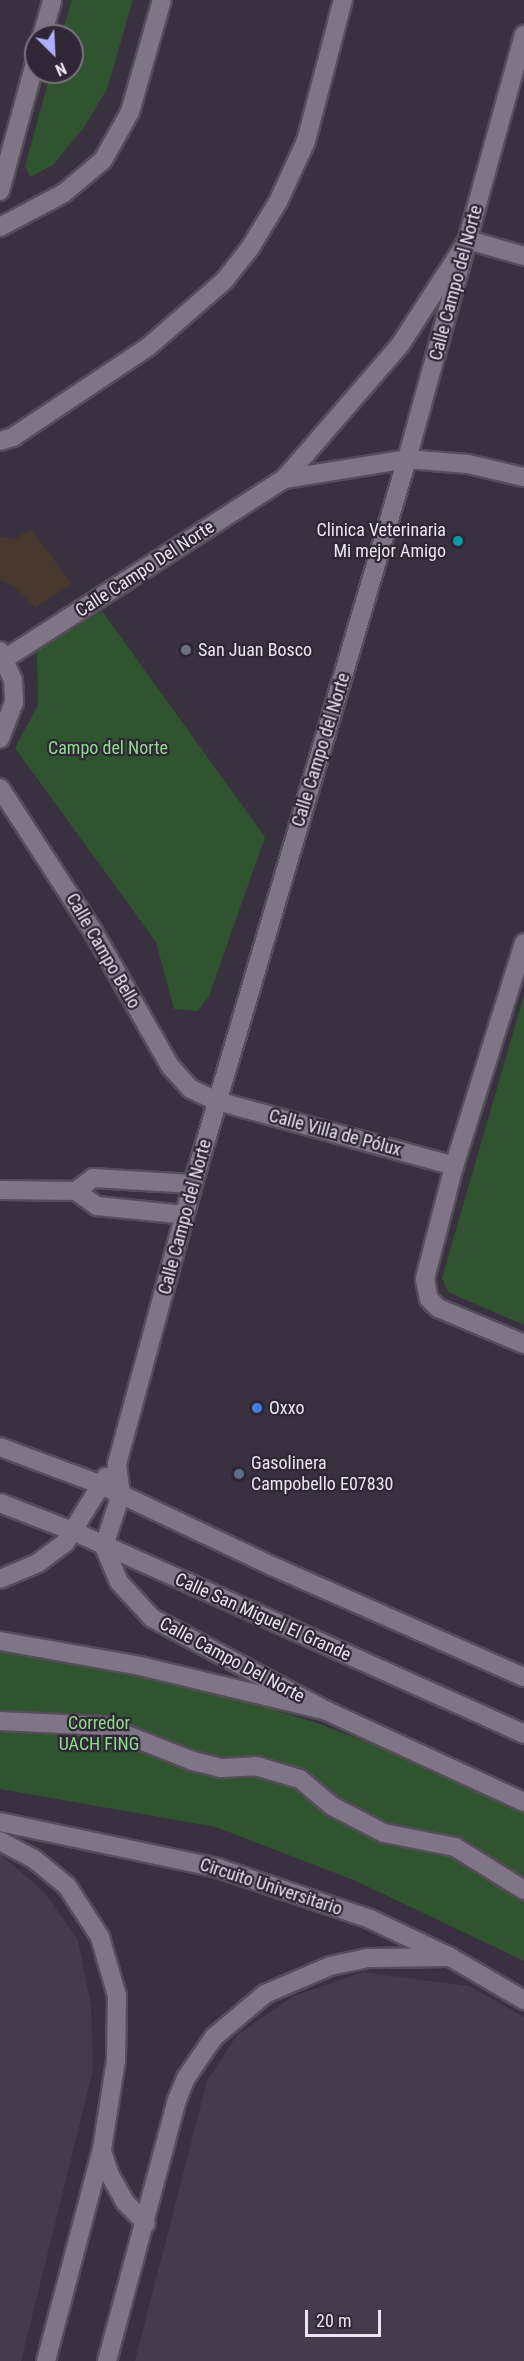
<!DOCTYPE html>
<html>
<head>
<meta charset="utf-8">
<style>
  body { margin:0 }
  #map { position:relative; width:524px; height:2361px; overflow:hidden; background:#39313f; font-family:"Roboto Condensed",sans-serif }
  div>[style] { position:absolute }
  .commercial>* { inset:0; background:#49382e }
  .education>* { inset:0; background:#443b4c }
  .green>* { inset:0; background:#30542f }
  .roads { filter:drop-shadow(2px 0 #554e5a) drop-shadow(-2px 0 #554e5a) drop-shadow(0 2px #554e5a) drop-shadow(0 -2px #554e5a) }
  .street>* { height:18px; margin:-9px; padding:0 9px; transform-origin:9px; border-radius:9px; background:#7f7586 }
  .secondary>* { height:18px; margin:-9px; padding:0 9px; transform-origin:9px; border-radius:9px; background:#7f7586 }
  .dots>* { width:16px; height:16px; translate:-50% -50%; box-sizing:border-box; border:3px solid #2f2735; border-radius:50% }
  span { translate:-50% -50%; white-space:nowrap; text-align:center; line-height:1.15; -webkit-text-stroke:4.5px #2f2735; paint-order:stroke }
  .street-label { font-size:18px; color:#eae5ee }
  .poi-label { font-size:18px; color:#eae5ee }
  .right { translate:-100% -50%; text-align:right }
  .left { translate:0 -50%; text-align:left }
  .park-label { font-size:18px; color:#8edd8b }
  .north { position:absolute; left:24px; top:24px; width:60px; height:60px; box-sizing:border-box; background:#2f2735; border:2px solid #7a737f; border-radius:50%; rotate:156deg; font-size:16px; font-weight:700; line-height:24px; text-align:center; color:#eae5ee }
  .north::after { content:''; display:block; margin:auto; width:21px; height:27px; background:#afaefa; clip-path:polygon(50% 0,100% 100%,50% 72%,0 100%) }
  .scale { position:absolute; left:305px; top:2310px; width:76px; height:27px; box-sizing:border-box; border:3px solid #eae5ee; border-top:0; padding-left:8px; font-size:18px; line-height:21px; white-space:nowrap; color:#eae5ee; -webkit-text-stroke:4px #2f2735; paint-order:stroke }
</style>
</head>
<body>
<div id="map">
  <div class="commercial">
    <div style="clip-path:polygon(31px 529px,72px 584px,35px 608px,13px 586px,0 580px,0 536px,15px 539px)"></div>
  </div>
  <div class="education">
    <div style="clip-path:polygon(0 1854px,44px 1892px,78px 1940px,91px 2006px,93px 2070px,21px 2361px,0 2361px)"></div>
    <div style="clip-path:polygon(363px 1972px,469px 1986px,524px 2017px,524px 2361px,135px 2361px,207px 2081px,237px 2035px,294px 1996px)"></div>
  </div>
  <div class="green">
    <div style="clip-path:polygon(72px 0,133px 0,107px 89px,85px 126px,53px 165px,30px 177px,25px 166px,51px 72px,72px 72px,72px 36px,61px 36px)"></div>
    <div style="clip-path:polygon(102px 611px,265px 837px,209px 996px,198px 1011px,174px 1009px,156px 942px,15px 748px,38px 705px,37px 650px)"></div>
    <div style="clip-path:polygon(524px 995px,524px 1325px,448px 1292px,442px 1278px)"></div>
    <div style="clip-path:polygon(0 1649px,170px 1678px,317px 1723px,466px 1780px,524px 1811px,524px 1961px,356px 1881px,216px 1827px,0 1789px)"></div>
  </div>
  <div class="roads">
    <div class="street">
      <div style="left:42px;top:36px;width:37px;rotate:-74deg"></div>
      <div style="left:0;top:191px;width:137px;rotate:-74.7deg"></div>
      <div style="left:0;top:227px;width:72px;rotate:-28deg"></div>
      <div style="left:64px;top:193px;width:51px;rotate:-40.2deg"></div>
      <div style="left:103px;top:160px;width:55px;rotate:-60.6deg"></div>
      <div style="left:130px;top:112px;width:116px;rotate:-74.1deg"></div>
      <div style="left:0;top:441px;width:14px;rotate:-17deg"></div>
      <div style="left:13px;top:437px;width:162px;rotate:-33.7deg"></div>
      <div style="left:148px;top:347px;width:101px;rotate:-41deg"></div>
      <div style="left:224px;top:281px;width:42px;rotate:-51.8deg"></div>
      <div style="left:250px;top:248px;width:54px;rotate:-58.7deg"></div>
      <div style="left:278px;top:202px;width:67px;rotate:-65.3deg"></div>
      <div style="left:306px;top:141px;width:146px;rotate:-75.3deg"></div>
      <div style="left:284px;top:479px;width:125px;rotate:-9.2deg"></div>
      <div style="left:407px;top:459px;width:61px;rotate:4.7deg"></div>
      <div style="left:468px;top:464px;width:57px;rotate:13.1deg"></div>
      <div style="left:0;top:651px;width:32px;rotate:66deg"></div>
      <div style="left:13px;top:680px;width:22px;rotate:87deg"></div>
      <div style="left:14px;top:702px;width:39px;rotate:111deg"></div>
      <div style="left:6px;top:658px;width:331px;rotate:-32.8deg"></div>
      <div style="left:284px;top:479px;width:177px;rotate:-49.1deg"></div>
      <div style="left:400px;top:345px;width:125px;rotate:-57.1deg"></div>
      <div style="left:468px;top:240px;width:58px;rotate:15.9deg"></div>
      <div style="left:0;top:788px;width:171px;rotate:57deg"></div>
      <div style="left:93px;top:931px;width:155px;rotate:60.3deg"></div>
      <div style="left:170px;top:1066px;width:31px;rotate:48deg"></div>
      <div style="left:191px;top:1089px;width:29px;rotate:25deg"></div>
      <div style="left:217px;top:1101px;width:246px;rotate:15.3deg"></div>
      <div style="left:524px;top:943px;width:234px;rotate:107.4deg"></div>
      <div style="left:454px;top:1166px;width:117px;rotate:104.4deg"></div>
      <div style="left:425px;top:1279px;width:20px;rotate:79deg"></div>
      <div style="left:429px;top:1299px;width:13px;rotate:45deg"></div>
      <div style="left:438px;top:1308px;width:93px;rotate:22.7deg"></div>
      <div style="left:0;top:1190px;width:76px;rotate:0.8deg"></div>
      <div style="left:76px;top:1191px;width:26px;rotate:36deg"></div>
      <div style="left:97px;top:1206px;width:88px;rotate:5.8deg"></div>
      <div style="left:76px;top:1191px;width:21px;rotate:-37deg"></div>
      <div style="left:93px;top:1178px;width:100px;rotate:3.4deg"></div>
      <div style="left:0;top:1721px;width:104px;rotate:2.8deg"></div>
      <div style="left:104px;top:1726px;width:96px;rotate:21.5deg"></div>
      <div style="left:193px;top:1761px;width:29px;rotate:14deg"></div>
      <div style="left:221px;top:1768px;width:35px;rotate:-3deg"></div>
      <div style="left:256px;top:1766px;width:46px;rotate:16.5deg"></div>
      <div style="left:300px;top:1779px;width:42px;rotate:40.2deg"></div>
      <div style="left:332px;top:1806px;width:59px;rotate:27.4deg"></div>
      <div style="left:384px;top:1833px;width:72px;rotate:11.2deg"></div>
      <div style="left:455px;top:1847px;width:81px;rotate:31.9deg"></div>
      <div style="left:0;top:1841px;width:38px;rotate:28deg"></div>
      <div style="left:34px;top:1859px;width:43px;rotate:39.3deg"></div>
      <div style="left:67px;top:1886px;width:61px;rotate:57.1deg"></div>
      <div style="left:100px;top:1937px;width:61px;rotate:73.9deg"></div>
      <div style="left:117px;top:1996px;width:64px;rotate:90.9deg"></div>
      <div style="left:116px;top:2060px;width:90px;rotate:98.9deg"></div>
      <div style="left:102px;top:2149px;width:219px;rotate:104.8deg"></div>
      <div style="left:102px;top:2151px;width:25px;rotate:72deg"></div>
      <div style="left:110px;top:2175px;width:31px;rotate:61deg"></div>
      <div style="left:125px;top:2202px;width:30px;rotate:46deg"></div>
      <div style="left:107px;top:2361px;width:270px;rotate:-75deg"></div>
      <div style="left:177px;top:2100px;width:24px;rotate:-68deg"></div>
      <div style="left:186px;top:2078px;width:50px;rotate:-55.7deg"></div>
      <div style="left:214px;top:2037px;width:67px;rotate:-40.1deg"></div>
      <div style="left:265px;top:1994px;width:71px;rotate:-23.3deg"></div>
      <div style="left:330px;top:1966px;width:39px;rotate:-12deg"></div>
      <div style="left:368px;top:1958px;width:82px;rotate:-0.7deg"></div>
    </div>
    <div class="secondary">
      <div style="left:0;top:1447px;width:106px;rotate:20.5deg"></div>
      <div style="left:99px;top:1484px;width:191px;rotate:25.4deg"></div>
      <div style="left:272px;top:1566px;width:275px;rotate:23.8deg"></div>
      <div style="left:0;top:1503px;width:80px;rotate:21.1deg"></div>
      <div style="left:75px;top:1532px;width:492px;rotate:24.2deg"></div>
      <div style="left:0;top:1579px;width:41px;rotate:-22.8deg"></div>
      <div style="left:38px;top:1563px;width:34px;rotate:-37deg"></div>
      <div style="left:65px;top:1543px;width:78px;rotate:-58.2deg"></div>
      <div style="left:0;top:1641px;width:142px;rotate:10.1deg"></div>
      <div style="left:140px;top:1666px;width:192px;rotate:13.5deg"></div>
      <div style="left:327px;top:1711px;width:217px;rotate:24.8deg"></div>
      <div style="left:327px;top:1711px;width:198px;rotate:-152deg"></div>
      <div style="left:152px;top:1618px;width:49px;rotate:-132.5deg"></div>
      <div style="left:119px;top:1582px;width:39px;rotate:-113deg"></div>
      <div style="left:104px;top:1546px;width:55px;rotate:-71.9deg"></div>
      <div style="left:121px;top:1494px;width:30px;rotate:-98deg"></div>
      <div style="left:117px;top:1464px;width:290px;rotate:-74.8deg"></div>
      <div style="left:193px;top:1184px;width:756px;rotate:-73.55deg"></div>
      <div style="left:407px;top:459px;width:440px;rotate:-74.6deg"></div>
      <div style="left:0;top:1822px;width:223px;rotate:11.9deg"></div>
      <div style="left:218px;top:1868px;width:160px;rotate:18.5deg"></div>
      <div style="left:370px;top:1919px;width:89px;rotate:25.4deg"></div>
      <div style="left:450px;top:1957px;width:86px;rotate:30.2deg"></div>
    </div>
  </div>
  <div class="dots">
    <div style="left:458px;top:541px;background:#0f9aa8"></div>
    <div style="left:186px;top:650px;background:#6b7280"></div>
    <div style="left:257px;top:1408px;background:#3f7fe0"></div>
    <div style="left:239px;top:1474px;background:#5c6f8a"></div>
  </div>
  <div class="street-label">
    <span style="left:456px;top:283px;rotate:-75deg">Calle Campo del Norte</span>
    <span style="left:145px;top:569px;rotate:-33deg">Calle Campo Del Norte</span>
    <span style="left:321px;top:750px;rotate:-73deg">Calle Campo del Norte</span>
    <span style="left:103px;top:951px;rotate:60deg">Calle Campo Bello</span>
    <span style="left:335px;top:1133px;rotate:15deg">Calle Villa de Pólux</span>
    <span style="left:185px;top:1217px;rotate:-75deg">Calle Campo del Norte</span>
    <span style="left:263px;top:1617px;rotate:24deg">Calle San Miguel El Grande</span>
    <span style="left:232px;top:1660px;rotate:28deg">Calle Campo Del Norte</span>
    <span style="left:271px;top:1887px;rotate:18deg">Circuito Universitario</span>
  </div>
  <div class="poi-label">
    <span class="right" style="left:446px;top:541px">Clinica Veterinaria<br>Mi mejor Amigo</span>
    <span class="left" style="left:198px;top:650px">San Juan Bosco</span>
    <span class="left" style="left:269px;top:1408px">Oxxo</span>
    <span class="left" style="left:251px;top:1474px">Gasolinera<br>Campobello E07830</span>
  </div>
  <div class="park-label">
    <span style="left:108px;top:748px">Campo del Norte</span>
    <span style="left:99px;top:1734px">Corredor<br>UACH FING</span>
  </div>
  <div class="north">N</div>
  <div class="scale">20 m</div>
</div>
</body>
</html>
